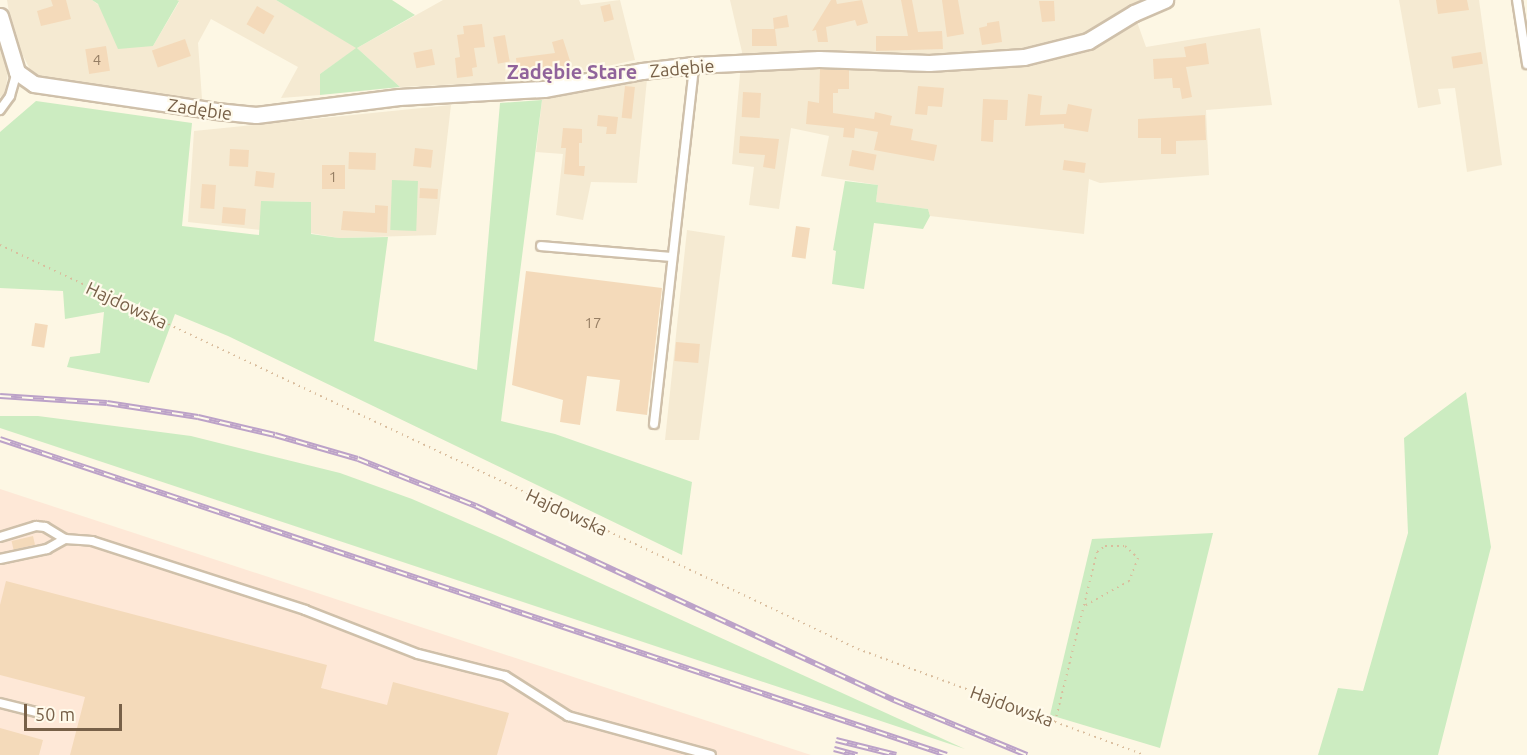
<!DOCTYPE html>
<html>
<head>
<meta charset="utf-8">
<style>
  body { margin:0 }
  #map { position:relative; width:1527px; height:755px; overflow:hidden; background:#fdf7e4; font-family:Ubuntu,sans-serif }
  div>[style] { position:absolute }
  .residential>* { inset:0; background:#f5ead2 }
  .commercial>* { inset:0; background:#fee8d7 }
  .green>* { inset:0; background:#ccecc1; transform-origin:0 0 }
  .building>* { inset:0; background:#f4daba; transform-origin:0 0 }
  .path>* { height:2px; margin-top:-1px; transform-origin:0; background:repeating-linear-gradient(90deg,#d9bd9d 0 1.5px,transparent 0 6px) }
  .roads { filter:drop-shadow(2px 0 #cfc0aa) drop-shadow(-2px 0 #cfc0aa) drop-shadow(0 2px #cfc0aa) drop-shadow(0 -2px #cfc0aa) }
  .service>* { height:8px; margin:-4px; padding:0 4px; transform-origin:4px; border-radius:4px; background:#fff }
  .minor>* { height:15px; margin:-7.5px; padding:0 7.5px; transform-origin:7.5px; border-radius:7.5px; background:#fff }
  .rail>* { height:6px; margin-top:-3px; transform-origin:0; background:repeating-linear-gradient(90deg,#fffaeb 0 11px,#bca2c8 0 22px); box-sizing:border-box; border-block:2px solid #bca2c8 }
  span { translate:-50% -50%; white-space:nowrap; text-align:center; line-height:1.15; -webkit-text-stroke:4.5px #fffaeb; paint-order:stroke }
  .number-label { font-size:15px; color:#967e64 }
  .number-label span { -webkit-text-stroke-width:0 }
  .street-label { font-size:18px; color:#776048 }
  .neighbourhood-label { font-size:20px; color:#90639b; font-weight:700 }
  .scale { position:absolute; left:24px; top:704px; width:98px; height:27px; box-sizing:border-box; border:3px solid #776048; border-top:0; padding-left:8px; font-size:18px; line-height:21px; white-space:nowrap; color:#776048; -webkit-text-stroke:4px #fffaeb; paint-order:stroke }
</style>
</head>
<body>
<div id="map">
  <div class="residential">
    <div style="clip-path:polygon(7px 0,92px 0,153px 46px,179px 2px,177px 0,276px 0,357px 48px,443px 0,579px 0,581px 5px,620px 0,635px 60px,544px 80px,400px 87px,357px 48px,320px 74px,320px 95px,281px 98px,298px 67px,211px 19px,198px 43px,202px 99px,36px 81px,13px 36px)"></div>
    <div style="clip-path:polygon(730px 0,1145px 0,1136px 19px,1146px 47px,1260px 28px,1272px 105px,1206px 110px,1209px 175px,1100px 183px,1089px 179px,1084px 234px,930px 216px,928px 209px,876px 202px,878px 185px,821px 176px,829px 136px,791px 128px,779px 209px,749px 205px,754px 167px,732px 164px,742px 52px)"></div>
    <div style="clip-path:polygon(1399px 0,1479px 0,1502px 165px,1467px 172px,1455px 88px,1438px 89px,1441px 104px,1418px 108px)"></div>
    <div style="clip-path:polygon(0 33px,8px 73px,5px 93px,0 97px)"></div>
    <div style="clip-path:polygon(647px 79px,637px 183px,591px 182px,583px 220px,556px 215px,563px 154px,536px 152px,542px 100px)"></div>
    <div style="clip-path:polygon(451px 105px,436px 235px,339px 238px,310px 233px,311px 202px,261px 201px,261px 230px,188px 222px,194px 131px)"></div>
    <div style="clip-path:polygon(687px 230px,725px 236px,699px 440px,665px 440px)"></div>
  </div>
  <div class="commercial">
    <div style="clip-path:polygon(0 489px,811px 755px,0 755px)"></div>
  </div>
  <div class="green">
    <div style="clip-path:polygon(92px 0,177px 0,179px 1px,153px 46px,118px 49px,98px 4px)"></div>
    <div style="clip-path:polygon(276px 0,392px 0,415px 15px,357px 48px,400px 87px,320px 95px,320px 74px,356px 48px)"></div>
    <div style="clip-path:polygon(542px 100px,501px 421px,555px 434px,692px 482px,682px 555px,228px 336px,175px 314px,149px 383px,67px 367px,70px 357px,100px 353px,104px 312px,65px 319px,63px 291px,0 288px,0 132px,36px 101px,192px 123px,182px 226px,259px 235px,261px 201px,311px 202px,311px 234px,339px 238px,388px 237px,374px 341px,477px 370px,500px 103px)"></div>
    <div style="left:392px;top:180px;width:26px;height:50px;rotate:2deg"></div>
    <div style="clip-path:polygon(845px 181px,878px 185px,876px 202px,928px 209px,930px 216px,923px 229px,874px 223px,864px 289px,832px 284px,836px 251px,833px 250px)"></div>
    <div style="clip-path:polygon(1466px 392px,1491px 547px,1438px 755px,1318px 755px,1338px 688px,1363px 691px,1408px 533px,1404px 438px)"></div>
    <div style="clip-path:polygon(0 416px,38px 416px,191px 436px,340px 473px,412px 499px,495px 535px,965px 749px,0 428px)"></div>
    <div style="clip-path:polygon(1213px 533px,1160px 748px,1050px 715px,1092px 539px)"></div>
  </div>
  <div class="building">
    <div style="clip-path:polygon(51px 0,66px 0,71px 19px,41px 26px,37px 11px,53px 6px)"></div>
    <div style="clip-path:polygon(831px 0,836px 0,837px 4px,862px 0,868px 23px,857px 26px,855px 20px,826px 27px,828px 42px,818px 42px,816px 30px,812px 31px)"></div>
    <div style="clip-path:polygon(901px 0,912px 0,918px 32px,942px 31px,943px 49px,876px 51px,876px 36px,908px 36px)"></div>
    <div style="clip-path:polygon(942px 0,958px 0,964px 34px,947px 37px)"></div>
    <div style="clip-path:polygon(1436px 0,1467px 0,1469px 10px,1438px 14px)"></div>
    <div style="clip-path:polygon(1039px 1px,1054px 1px,1055px 21px,1042px 22px)"></div>
    <div style="left:610px;top:4px;width:16px;height:10px;rotate:76deg"></div>
    <div style="left:257px;top:6px;width:20px;height:21px;rotate:30deg"></div>
    <div style="clip-path:polygon(787px 15px,789px 27px,775px 29px,777px 46px,752px 46px,752px 29px,774px 29px,773px 18px)"></div>
    <div style="clip-path:polygon(999px 21px,1002px 42px,982px 45px,979px 28px,987px 26px,987px 23px)"></div>
    <div style="clip-path:polygon(482px 24px,485px 47px,474px 48px,477px 67px,472px 68px,473px 76px,457px 78px,455px 58px,460px 57px,457px 35px,464px 34px,463px 26px)"></div>
    <div style="left:505px;top:35px;width:27px;height:12px;rotate:80deg"></div>
    <div style="left:185px;top:39px;width:18px;height:35px;rotate:71deg"></div>
    <div style="clip-path:polygon(563px 39px,571px 64px,544px 72px,518px 75px,516px 58px,555px 53px,552px 42px)"></div>
    <div style="clip-path:polygon(1206px 43px,1209px 64px,1186px 67px,1192px 97px,1182px 99px,1180px 88px,1173px 88px,1172px 78px,1154px 79px,1153px 59px,1186px 57px,1184px 47px)"></div>
    <div style="left:106px;top:46px;width:25px;height:21px;rotate:81deg"></div>
    <div style="left:432px;top:49px;width:16px;height:19px;rotate:79deg"></div>
    <div style="left:1481px;top:52px;width:12px;height:30px;rotate:81deg"></div>
    <div style="clip-path:polygon(820px 69px,849px 70px,849px 89px,838px 89px,838px 93px,833px 93px,833px 113px,874px 119px,875px 112px,892px 116px,890px 125px,913px 129px,911px 140px,937px 145px,934px 161px,874px 150px,878px 132px,855px 128px,854px 138px,843px 137px,844px 128px,806px 124px,808px 101px,819px 103px)"></div>
    <div style="left:625px;top:86px;width:10px;height:32px;rotate:6deg"></div>
    <div style="clip-path:polygon(918px 86px,944px 88px,942px 107px,928px 106px,927px 115px,915px 114px)"></div>
    <div style="left:743px;top:92px;width:18px;height:25px;rotate:3deg"></div>
    <div style="clip-path:polygon(1028px 94px,1042px 96px,1040px 115px,1066px 114px,1068px 104px,1092px 109px,1088px 132px,1064px 128px,1064px 124px,1025px 126px)"></div>
    <div style="clip-path:polygon(983px 99px,1008px 100px,1007px 120px,994px 120px,993px 142px,981px 141px)"></div>
    <div style="clip-path:polygon(598px 115px,618px 117px,616px 134px,606px 134px,607px 127px,597px 126px)"></div>
    <div style="clip-path:polygon(1205px 115px,1206px 140px,1176px 141px,1176px 154px,1161px 154px,1161px 138px,1138px 138px,1138px 119px)"></div>
    <div style="clip-path:polygon(563px 128px,582px 129px,582px 143px,579px 143px,579px 166px,585px 166px,584px 176px,564px 174px,566px 148px,561px 148px)"></div>
    <div style="clip-path:polygon(740px 136px,779px 139px,775px 169px,763px 167px,765px 155px,739px 153px)"></div>
    <div style="left:415px;top:148px;width:18px;height:18px;rotate:6deg"></div>
    <div style="left:230px;top:149px;width:19px;height:17px;rotate:3deg"></div>
    <div style="left:852px;top:150px;width:25px;height:16px;rotate:11deg"></div>
    <div style="left:349px;top:152px;width:27px;height:17px;rotate:2deg"></div>
    <div style="left:1064px;top:160px;width:22px;height:10px;rotate:8deg"></div>
    <div style="left:322px;top:165px;width:23px;height:24px"></div>
    <div style="left:256px;top:171px;width:19px;height:15px;rotate:6deg"></div>
    <div style="left:202px;top:184px;width:14px;height:24px;rotate:4deg"></div>
    <div style="left:420px;top:188px;width:18px;height:10px;rotate:3deg"></div>
    <div style="clip-path:polygon(375px 205px,388px 206px,387px 233px,341px 230px,343px 211px,375px 213px)"></div>
    <div style="left:223px;top:207px;width:23px;height:16px;rotate:5deg"></div>
    <div style="left:796px;top:226px;width:14px;height:31px;rotate:8deg"></div>
    <div style="clip-path:polygon(526px 271px,662px 288px,647px 415px,616px 411px,620px 380px,587px 376px,580px 425px,560px 422px,563px 400px,512px 385px)"></div>
    <div style="left:35px;top:323px;width:13px;height:23px;rotate:9deg"></div>
    <div style="left:676px;top:342px;width:24px;height:19px;rotate:5deg"></div>
    <div style="left:33px;top:536px;width:9px;height:22px;rotate:77deg"></div>
    <div style="clip-path:polygon(6px 581px,327px 665px,321px 688px,387px 705px,393px 682px,509px 713px,497px 755px,70px 755px,85px 697px,0 675px,0 605px)"></div>
    <div style="clip-path:polygon(0 728px,43px 740px,39px 755px,0 755px)"></div>
  </div>
  <div class="path">
    <div style="left:0;top:245px;width:948px;rotate:25.21deg"></div>
    <div style="left:858px;top:649px;width:305px;rotate:20.3deg"></div>
    <div style="left:1055px;top:722px;width:175px;rotate:-76.1deg"></div>
    <div style="left:1097px;top:552px;width:10px;rotate:-37deg"></div>
    <div style="left:1105px;top:546px;width:20px"></div>
    <div style="left:1125px;top:546px;width:18px;rotate:43deg"></div>
    <div style="left:1138px;top:558px;width:25px;rotate:111deg"></div>
    <div style="left:1129px;top:581px;width:51px;rotate:150.9deg"></div>
  </div>
  <div class="roads">
    <div class="service">
      <div style="left:1517px;top:0;width:65px;rotate:81.1deg"></div>
      <div style="left:0;top:110px;width:17px;rotate:-54deg"></div>
      <div style="left:10px;top:96px;width:25px;rotate:-74deg"></div>
      <div style="left:541px;top:246px;width:130px;rotate:4.8deg"></div>
      <div style="left:654px;top:424px;width:361px;rotate:-83.6deg"></div>
      <div style="left:0;top:537px;width:38px;rotate:-17deg"></div>
      <div style="left:36px;top:526px;width:9px;rotate:6deg"></div>
      <div style="left:45px;top:527px;width:23px;rotate:31deg"></div>
      <div style="left:65px;top:539px;width:27px;rotate:4deg"></div>
      <div style="left:92px;top:541px;width:224px;rotate:17.9deg"></div>
      <div style="left:305px;top:610px;width:121px;rotate:21.3deg"></div>
      <div style="left:418px;top:654px;width:90px;rotate:14.2deg"></div>
      <div style="left:505px;top:676px;width:75px;rotate:32.4deg"></div>
      <div style="left:568px;top:716px;width:148px;rotate:15.3deg"></div>
      <div style="left:0;top:559px;width:48px;rotate:-12deg"></div>
      <div style="left:47px;top:549px;width:21px;rotate:-29deg"></div>
      <div style="left:0;top:703px;width:45px;rotate:14deg"></div>
    </div>
    <div class="minor">
      <div style="left:0;top:16px;width:59px;rotate:73.1deg"></div>
      <div style="left:17px;top:72px;width:21px;rotate:35deg"></div>
      <div style="left:34px;top:84px;width:184px;rotate:8.4deg"></div>
      <div style="left:216px;top:111px;width:40px;rotate:5.7deg"></div>
      <div style="left:256px;top:115px;width:144px;rotate:-7.2deg"></div>
      <div style="left:399px;top:97px;width:145px;rotate:-3.2deg"></div>
      <div style="left:544px;top:89px;width:100px;rotate:-10.4deg"></div>
      <div style="left:642px;top:71px;width:52px;rotate:-6.6deg"></div>
      <div style="left:694px;top:65px;width:125px;rotate:-2.7deg"></div>
      <div style="left:819px;top:59px;width:110px;rotate:2.1deg"></div>
      <div style="left:929px;top:63px;width:95px;rotate:-3.6deg"></div>
      <div style="left:1024px;top:57px;width:66px;rotate:-14deg"></div>
      <div style="left:1088px;top:41px;width:54px;rotate:-31.3deg"></div>
      <div style="left:1134px;top:13px;width:34px;rotate:-23deg"></div>
    </div>
  </div>
  <div class="rail">
    <div style="left:0;top:396px;width:107px;rotate:3.7deg"></div>
    <div style="left:107px;top:403px;width:92px;rotate:8.7deg"></div>
    <div style="left:198px;top:417px;width:79px;rotate:13.2deg"></div>
    <div style="left:275px;top:435px;width:86px;rotate:16.1deg"></div>
    <div style="left:358px;top:459px;width:127px;rotate:21.7deg"></div>
    <div style="left:476px;top:506px;width:461px;rotate:24.9deg"></div>
    <div style="left:894px;top:700px;width:144px;rotate:22.5deg"></div>
    <div style="left:0;top:439px;width:998px;rotate:18.45deg"></div>
    <div style="left:836px;top:740px;width:62px;rotate:14deg"></div>
    <div style="left:834px;top:749px;width:24px;rotate:15deg"></div>
  </div>
  <div class="number-label">
    <span style="left:97px;top:60px">4</span>
    <span style="left:333px;top:177px">1</span>
    <span style="left:593px;top:323px">17</span>
  </div>
  <div class="street-label">
    <span style="left:682px;top:68px;rotate:-5deg">Zadębie</span>
    <span style="left:200px;top:109px;rotate:8deg">Zadębie</span>
    <span style="left:127px;top:305px;rotate:25deg">Hajdowska</span>
    <span style="left:567px;top:512px;rotate:25deg">Hajdowska</span>
    <span style="left:1012px;top:706px;rotate:20deg">Hajdowska</span>
  </div>
  <div class="neighbourhood-label">
    <span style="left:572px;top:71px">Zadębie Stare</span>
  </div>
  <div class="scale">50 m</div>
</div>
</body>
</html>
